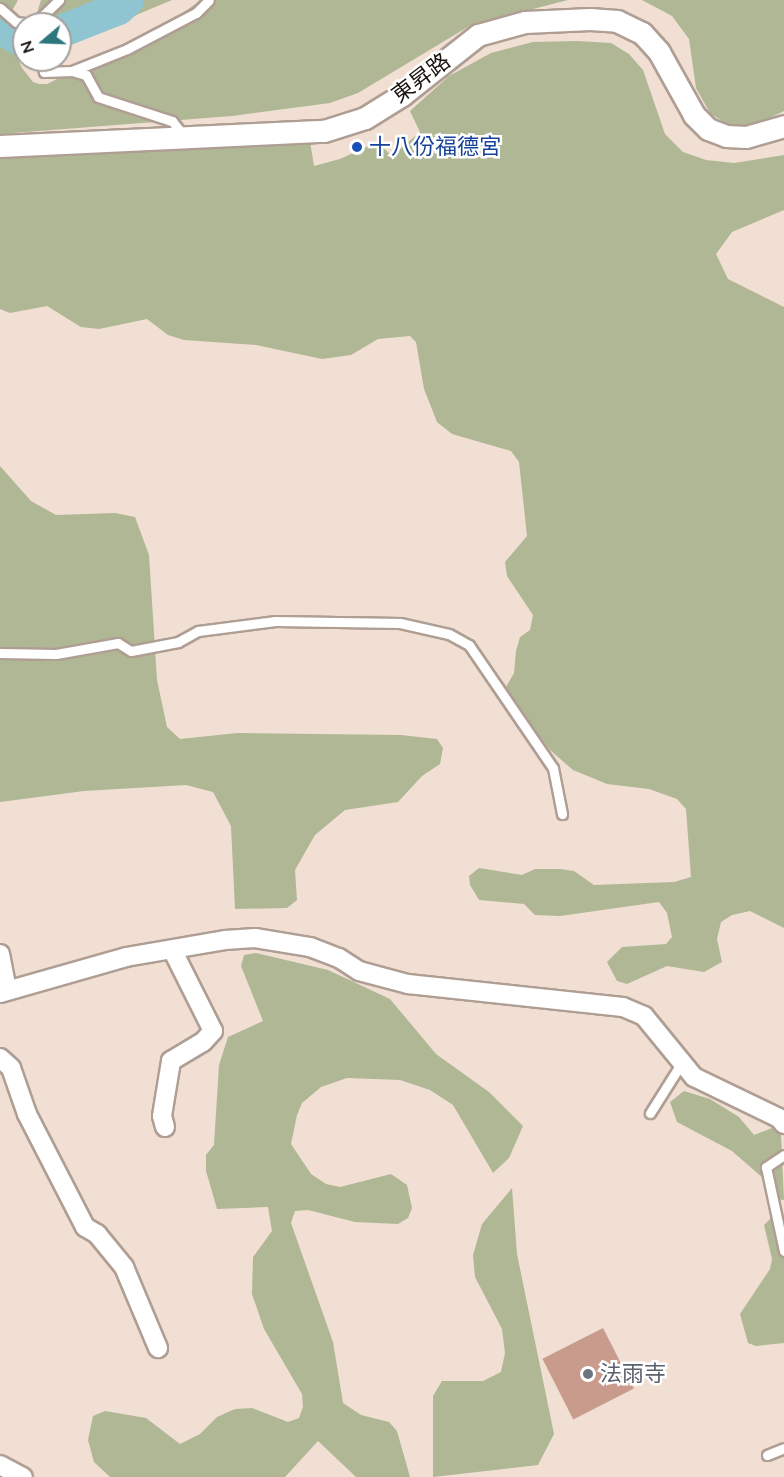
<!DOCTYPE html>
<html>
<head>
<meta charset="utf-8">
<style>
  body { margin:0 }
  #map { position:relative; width:784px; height:1477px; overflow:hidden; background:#f1dfd3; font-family:Mulish,"Noto Sans TC",sans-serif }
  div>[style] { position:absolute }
  .green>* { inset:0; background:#afb795 }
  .river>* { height:33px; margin:-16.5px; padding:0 16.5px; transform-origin:16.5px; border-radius:16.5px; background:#8ec5d0 }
  .building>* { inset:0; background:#c99b8d; transform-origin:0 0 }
  .roads { filter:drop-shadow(2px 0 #af9e93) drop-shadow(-2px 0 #af9e93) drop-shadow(0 2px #af9e93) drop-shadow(0 -2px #af9e93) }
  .service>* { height:9px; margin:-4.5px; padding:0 4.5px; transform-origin:4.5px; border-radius:4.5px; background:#fff }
  .minor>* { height:18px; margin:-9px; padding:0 9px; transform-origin:9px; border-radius:9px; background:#fff }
  .tertiary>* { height:21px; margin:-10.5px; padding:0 10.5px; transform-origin:10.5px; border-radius:10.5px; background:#fff }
  .dots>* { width:16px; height:16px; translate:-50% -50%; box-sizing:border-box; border:3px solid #fff; border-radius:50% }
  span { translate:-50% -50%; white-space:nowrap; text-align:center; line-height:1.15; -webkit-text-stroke:5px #fff; paint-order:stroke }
  .street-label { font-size:22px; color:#19130f }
  .transit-label { font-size:22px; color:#164399 }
  .left { translate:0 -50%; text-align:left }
  .worship-label { font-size:22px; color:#5b616d }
  .north { position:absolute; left:12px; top:12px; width:60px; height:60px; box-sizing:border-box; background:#fff; border:2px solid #a3a19f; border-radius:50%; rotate:251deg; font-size:16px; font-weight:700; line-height:24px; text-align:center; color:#19130f }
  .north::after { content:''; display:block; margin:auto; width:21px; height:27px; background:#2d767e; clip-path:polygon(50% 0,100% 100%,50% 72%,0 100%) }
</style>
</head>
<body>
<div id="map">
  <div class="green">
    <div style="clip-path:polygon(0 0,18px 0,7px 20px,12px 46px,22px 68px,33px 82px,39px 84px,47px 84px,163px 27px,201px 0,568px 0,471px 25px,358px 93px,330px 103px,232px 116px,0 134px)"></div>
    <div style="clip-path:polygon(41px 0,172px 0,60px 47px,60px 24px,42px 24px,38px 10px)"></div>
    <div style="clip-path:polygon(642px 0,784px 0,784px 111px,753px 126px,728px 125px,710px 113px,696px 88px,689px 39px,672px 16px)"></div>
    <div style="clip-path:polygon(577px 41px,611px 43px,629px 54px,643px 70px,665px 134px,683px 152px,706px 160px,734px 163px,784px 155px,784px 210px,732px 232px,716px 254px,728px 279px,784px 307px,784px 928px,750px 911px,732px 915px,721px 922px,717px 939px,722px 962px,704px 972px,667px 966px,627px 984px,617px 981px,607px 962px,622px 947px,666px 944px,672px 937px,667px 913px,659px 902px,560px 916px,535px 915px,524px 904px,479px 900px,470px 885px,469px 876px,479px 868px,522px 875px,535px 869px,560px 869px,574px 871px,594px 885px,674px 882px,691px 877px,686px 809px,677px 799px,649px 789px,607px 784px,573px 770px,550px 750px,510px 698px,506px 687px,514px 673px,516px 651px,520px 637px,530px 630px,533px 615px,507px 576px,505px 562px,527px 536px,519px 462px,511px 451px,452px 434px,437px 422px,424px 389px,416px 342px,410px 336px,378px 339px,351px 355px,322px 359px,256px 345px,184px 340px,168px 335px,147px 319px,99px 329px,81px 327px,47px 306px,10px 313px,0 309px,0 157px,310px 141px,314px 166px,340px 159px,377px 142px,392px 156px,420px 132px,410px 111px,449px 76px,491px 53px,533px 42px)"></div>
    <div style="clip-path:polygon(0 466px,31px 501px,56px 515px,115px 513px,135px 517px,149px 555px,157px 680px,167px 727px,180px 739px,237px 733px,401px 735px,437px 739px,443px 748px,440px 764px,422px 776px,398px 802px,345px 810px,315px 835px,295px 870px,297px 900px,287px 908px,235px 909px,231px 826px,213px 792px,186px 785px,84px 791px,0 802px)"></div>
    <div style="clip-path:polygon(256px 953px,328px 970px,390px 999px,436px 1054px,489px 1092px,523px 1126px,509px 1158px,493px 1173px,453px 1105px,430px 1090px,400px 1080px,347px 1078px,321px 1087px,302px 1103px,297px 1115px,291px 1144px,311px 1174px,326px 1184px,340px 1187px,391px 1174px,407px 1185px,412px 1208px,408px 1218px,398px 1224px,355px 1222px,308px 1210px,295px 1211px,291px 1223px,333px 1342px,343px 1403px,361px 1415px,389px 1422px,397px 1431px,410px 1477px,356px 1477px,318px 1441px,285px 1477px,110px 1477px,94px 1462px,88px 1440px,93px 1416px,105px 1411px,146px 1418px,180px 1444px,200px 1434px,217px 1417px,235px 1409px,252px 1408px,288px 1422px,299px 1418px,303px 1407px,302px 1394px,264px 1329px,252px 1294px,253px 1257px,272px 1231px,268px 1207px,217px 1209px,206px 1171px,206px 1155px,214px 1145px,219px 1065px,228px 1037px,263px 1021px,241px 966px,244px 955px)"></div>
    <div style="clip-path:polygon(684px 1091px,710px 1099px,739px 1117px,754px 1135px,772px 1128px,781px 1134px,784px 1200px,775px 1199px,764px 1179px,732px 1151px,677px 1122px,670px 1102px)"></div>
    <div style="clip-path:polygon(512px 1188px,517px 1254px,554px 1434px,538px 1465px,433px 1477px,433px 1396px,442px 1381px,483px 1381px,501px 1372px,505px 1353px,502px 1329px,475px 1277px,473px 1255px,482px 1224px)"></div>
    <div style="clip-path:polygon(784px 1217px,784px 1343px,756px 1346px,748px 1343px,740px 1314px,770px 1269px,772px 1259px,764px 1225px,771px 1218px)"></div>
  </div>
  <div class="river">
    <div style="left:0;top:28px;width:27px;rotate:28deg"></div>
    <div style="left:60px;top:31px;width:62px;rotate:-21.6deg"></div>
    <div style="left:118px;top:8px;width:12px;rotate:-42deg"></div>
  </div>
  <div class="building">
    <div style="left:603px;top:1328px;width:68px;height:68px;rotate:63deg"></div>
  </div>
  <div class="roads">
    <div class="service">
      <div style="left:0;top:8px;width:21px;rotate:41deg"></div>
      <div style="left:16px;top:22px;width:18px;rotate:6deg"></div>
      <div style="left:34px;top:24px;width:35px;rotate:-44deg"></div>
      <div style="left:41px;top:60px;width:12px;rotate:76deg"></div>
      <div style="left:44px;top:72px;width:28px;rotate:-2deg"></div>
      <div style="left:72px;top:71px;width:15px;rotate:16deg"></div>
      <div style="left:86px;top:75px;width:25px;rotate:61deg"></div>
      <div style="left:98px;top:97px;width:78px;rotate:18deg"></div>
      <div style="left:172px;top:121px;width:19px;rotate:51deg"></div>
      <div style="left:72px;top:71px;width:59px;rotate:-21.8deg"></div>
      <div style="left:127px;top:49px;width:78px;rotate:-27.6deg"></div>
      <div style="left:196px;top:13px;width:18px;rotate:-45deg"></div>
      <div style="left:0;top:653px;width:56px;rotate:1deg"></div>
      <div style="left:56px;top:654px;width:63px;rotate:-10.1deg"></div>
      <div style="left:118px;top:643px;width:15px;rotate:32deg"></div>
      <div style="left:131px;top:651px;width:48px;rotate:-10.8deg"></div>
      <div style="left:178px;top:642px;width:23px;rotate:-29deg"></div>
      <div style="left:198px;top:631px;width:78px;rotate:-7.4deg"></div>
      <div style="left:275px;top:621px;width:125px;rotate:0.9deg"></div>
      <div style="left:400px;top:623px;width:50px;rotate:12.7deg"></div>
      <div style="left:449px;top:634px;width:23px;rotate:29deg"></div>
      <div style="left:469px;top:645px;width:149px;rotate:55.7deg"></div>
      <div style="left:553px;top:768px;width:47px;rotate:78.9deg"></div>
      <div style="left:650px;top:1113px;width:58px;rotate:-57.7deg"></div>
      <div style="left:784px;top:1155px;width:22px;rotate:146deg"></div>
      <div style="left:766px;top:1167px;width:86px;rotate:77.9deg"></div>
      <div style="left:767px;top:1455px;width:18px;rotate:-22deg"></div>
    </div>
    <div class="minor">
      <div style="left:0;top:954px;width:36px;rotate:79deg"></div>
      <div style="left:0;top:993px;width:131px;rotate:-15.9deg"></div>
      <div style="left:126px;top:957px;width:100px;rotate:-9.7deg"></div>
      <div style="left:225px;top:940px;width:30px;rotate:-4deg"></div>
      <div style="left:255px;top:938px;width:56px;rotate:9.3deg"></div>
      <div style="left:310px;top:947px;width:31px;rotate:21deg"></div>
      <div style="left:339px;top:958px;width:24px;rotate:33deg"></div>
      <div style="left:359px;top:971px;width:51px;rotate:14.9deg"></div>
      <div style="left:408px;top:984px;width:216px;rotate:6.1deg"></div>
      <div style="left:623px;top:1007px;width:23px;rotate:23deg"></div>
      <div style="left:644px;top:1016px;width:79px;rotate:50.7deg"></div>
      <div style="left:694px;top:1077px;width:94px;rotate:25.8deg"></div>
      <div style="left:779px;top:1118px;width:8px;rotate:50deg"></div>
      <div style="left:0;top:1058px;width:15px;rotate:42deg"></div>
      <div style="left:11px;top:1068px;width:49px;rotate:70.8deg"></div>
      <div style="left:27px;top:1114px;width:127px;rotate:62.8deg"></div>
      <div style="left:85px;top:1227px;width:14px;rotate:30deg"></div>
      <div style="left:97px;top:1234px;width:43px;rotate:50.7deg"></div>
      <div style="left:124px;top:1267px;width:88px;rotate:67.2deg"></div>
      <div style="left:165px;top:1127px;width:11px;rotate:-105deg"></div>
      <div style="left:162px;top:1116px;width:56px;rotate:-80.7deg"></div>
      <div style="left:171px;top:1061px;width:37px;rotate:-31deg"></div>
      <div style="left:203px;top:1042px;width:15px;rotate:-48deg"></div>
      <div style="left:213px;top:1031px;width:89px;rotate:-116.6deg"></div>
      <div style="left:0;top:1465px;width:26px;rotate:28deg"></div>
    </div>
    <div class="tertiary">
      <div style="left:0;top:146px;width:324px;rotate:-2.7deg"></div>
      <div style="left:324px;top:131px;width:43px;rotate:-17.6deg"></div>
      <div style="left:365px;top:118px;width:44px;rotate:-31.9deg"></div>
      <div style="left:402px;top:95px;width:97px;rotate:-38.3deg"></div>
      <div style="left:478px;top:35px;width:49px;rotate:-15.5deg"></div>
      <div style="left:525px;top:22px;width:65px;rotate:-2.6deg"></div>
      <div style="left:590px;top:19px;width:27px;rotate:4deg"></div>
      <div style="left:617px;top:21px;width:28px;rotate:26deg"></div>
      <div style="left:642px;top:33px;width:25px;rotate:48deg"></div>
      <div style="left:659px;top:52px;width:72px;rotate:60.9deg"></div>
      <div style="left:694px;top:115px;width:20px;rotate:45deg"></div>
      <div style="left:708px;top:129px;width:19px;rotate:21deg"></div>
      <div style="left:726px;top:136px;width:20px;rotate:3deg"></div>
      <div style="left:746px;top:137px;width:40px;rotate:-16deg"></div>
    </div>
  </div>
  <div class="dots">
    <div style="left:357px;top:147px;background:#1a4fb4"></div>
    <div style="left:588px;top:1374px;background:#6b7280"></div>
  </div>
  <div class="street-label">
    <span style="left:421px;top:78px;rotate:-37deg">東昇路</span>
  </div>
  <div class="transit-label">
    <span class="left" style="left:369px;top:147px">十八份福德宮</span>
  </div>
  <div class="worship-label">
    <span class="left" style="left:600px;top:1374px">法雨寺</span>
  </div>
  <div class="north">N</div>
</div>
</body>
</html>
